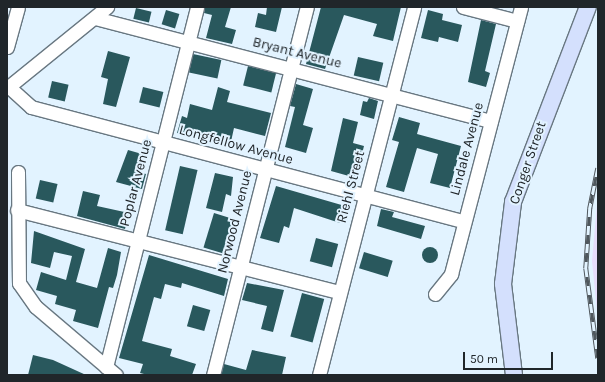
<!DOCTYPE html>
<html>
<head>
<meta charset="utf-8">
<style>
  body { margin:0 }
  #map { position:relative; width:605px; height:382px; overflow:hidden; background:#e2f3ff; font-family:Karla,sans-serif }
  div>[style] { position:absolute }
  .green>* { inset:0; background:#e6dcfb }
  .building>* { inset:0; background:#29585d; transform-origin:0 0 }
  .round { border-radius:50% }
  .roads { filter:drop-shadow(1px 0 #687781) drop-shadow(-1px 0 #687781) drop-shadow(0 1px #687781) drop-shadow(0 -1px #687781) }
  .minor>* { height:13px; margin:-6.5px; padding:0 6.5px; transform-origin:6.5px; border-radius:6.5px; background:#fff }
  .major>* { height:16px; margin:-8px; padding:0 8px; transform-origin:8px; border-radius:8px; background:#d4e0fd }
  .rail>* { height:4.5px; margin-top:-2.25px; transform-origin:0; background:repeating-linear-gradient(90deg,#e2f3ff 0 9px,#4f575d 0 18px); box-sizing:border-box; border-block:1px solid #4f575d }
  span { translate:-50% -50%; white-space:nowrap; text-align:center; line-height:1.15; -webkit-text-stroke:4px #e2f3ff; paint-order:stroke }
  .street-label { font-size:14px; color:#20262a }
  .frame { position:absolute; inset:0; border:8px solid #20262a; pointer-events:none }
  .scale { position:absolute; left:463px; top:352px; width:90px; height:18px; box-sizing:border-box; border:2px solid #20262a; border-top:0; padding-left:5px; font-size:12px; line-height:14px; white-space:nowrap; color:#20262a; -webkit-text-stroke:3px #e2f3ff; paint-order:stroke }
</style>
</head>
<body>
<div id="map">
  <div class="green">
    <div style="clip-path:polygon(598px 193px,598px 321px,592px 261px)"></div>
  </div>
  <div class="building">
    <div style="clip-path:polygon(205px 7px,231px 7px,225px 27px,236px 30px,232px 44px,206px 38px,212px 15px,204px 13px)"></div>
    <div style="clip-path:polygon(267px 7px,282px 7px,276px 32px,255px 27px,258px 13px,266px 15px)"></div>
    <div style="clip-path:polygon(321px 7px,401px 7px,393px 41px,373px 36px,377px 24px,344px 15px,325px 69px,306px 64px)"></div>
    <div style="left:136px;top:8px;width:16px;height:11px;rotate:14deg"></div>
    <div style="left:166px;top:10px;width:14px;height:15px;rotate:17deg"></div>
    <div style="clip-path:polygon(428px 10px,443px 14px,442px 20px,462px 25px,458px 42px,439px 37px,438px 42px,421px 38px)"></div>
    <div style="clip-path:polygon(481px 20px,496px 24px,485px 71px,490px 73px,486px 87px,468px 82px)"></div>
    <div style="clip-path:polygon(108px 51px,130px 57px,116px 107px,103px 104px,108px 79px,101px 77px)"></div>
    <div style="left:193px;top:54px;width:29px;height:19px;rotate:12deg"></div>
    <div style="left:358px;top:57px;width:26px;height:19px;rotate:13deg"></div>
    <div style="left:248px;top:66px;width:29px;height:20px;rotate:14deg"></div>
    <div style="left:52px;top:81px;width:17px;height:17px;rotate:13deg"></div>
    <div style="clip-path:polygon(296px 84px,313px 89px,303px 125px,313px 128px,306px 153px,285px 147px,295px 107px,290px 106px)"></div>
    <div style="left:143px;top:87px;width:21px;height:16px;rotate:14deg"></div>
    <div style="clip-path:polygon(218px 87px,230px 91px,227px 102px,271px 113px,265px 136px,234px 128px,230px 146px,177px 133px,182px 116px,187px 118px,190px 104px,212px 110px)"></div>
    <div style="clip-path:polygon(369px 98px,378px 101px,374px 119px,360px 115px,363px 101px,367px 102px)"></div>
    <div style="clip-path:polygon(399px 117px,420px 123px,417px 134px,461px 146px,450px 188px,430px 183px,438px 154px,417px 148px,404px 192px,386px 187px,399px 142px,392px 140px)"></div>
    <div style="clip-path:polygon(343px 118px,358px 122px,353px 143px,364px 146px,356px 178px,331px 171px)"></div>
    <div style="clip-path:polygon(128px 150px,142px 154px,137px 171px,146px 174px,142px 189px,116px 182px)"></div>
    <div style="left:180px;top:166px;width:18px;height:66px;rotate:13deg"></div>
    <div style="clip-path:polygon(215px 173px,233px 177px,231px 196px,226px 194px,222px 212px,206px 208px)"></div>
    <div style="left:40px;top:180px;width:18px;height:19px;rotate:13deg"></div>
    <div style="clip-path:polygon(276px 186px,345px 206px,340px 223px,294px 208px,289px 228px,284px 226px,279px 243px,260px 238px)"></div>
    <div style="clip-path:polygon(83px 191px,100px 195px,97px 206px,129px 213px,125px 229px,77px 216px)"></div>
    <div style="clip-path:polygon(381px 209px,394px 212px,392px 217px,425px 226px,421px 239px,377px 226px)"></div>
    <div style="left:214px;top:213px;width:21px;height:36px;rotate:17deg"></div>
    <div style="clip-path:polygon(34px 231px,85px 249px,76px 282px,97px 288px,108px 248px,121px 252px,117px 275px,113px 288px,109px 287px,98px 328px,73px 321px,76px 310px,55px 304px,57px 296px,36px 290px,41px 272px,66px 280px,72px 256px,54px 252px,50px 268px,31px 263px)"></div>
    <div style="left:316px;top:238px;width:23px;height:24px;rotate:15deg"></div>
    <div class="round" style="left:422px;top:247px;width:16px;height:16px"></div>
    <div style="left:364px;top:252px;width:30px;height:17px;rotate:17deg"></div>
    <div style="clip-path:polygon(149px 255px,228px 279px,224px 296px,182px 283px,181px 288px,165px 284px,161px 299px,154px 297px,142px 341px,172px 349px,170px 356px,196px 364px,192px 375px,148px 375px,140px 373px,143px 364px,119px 358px)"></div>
    <div style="clip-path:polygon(247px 283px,284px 290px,273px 332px,261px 329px,267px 306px,242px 300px)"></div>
    <div style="left:302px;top:293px;width:23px;height:45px;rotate:15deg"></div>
    <div style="left:193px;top:305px;width:18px;height:22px;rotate:16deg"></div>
    <div style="clip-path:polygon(252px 350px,286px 357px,282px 375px,221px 375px,224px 364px,246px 370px)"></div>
    <div style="clip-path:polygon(33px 355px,53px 360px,86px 375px,28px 375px)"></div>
  </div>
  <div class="roads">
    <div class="minor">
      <div style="left:463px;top:7px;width:56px;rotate:14.5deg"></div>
      <div style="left:95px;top:18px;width:409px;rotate:14.6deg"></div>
      <div style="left:7px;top:47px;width:41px;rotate:-74.6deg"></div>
      <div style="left:9px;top:87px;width:30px;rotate:42deg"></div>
      <div style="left:31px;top:107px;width:448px;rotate:14.8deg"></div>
      <div style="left:7px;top:88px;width:129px;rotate:-39deg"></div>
      <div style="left:18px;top:172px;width:111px;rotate:89.5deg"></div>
      <div style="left:19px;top:283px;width:29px;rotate:55deg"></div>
      <div style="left:36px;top:307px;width:105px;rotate:40.4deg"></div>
      <div style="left:17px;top:210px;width:332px;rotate:14.3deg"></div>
      <div style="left:435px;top:294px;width:26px;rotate:-51deg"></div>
      <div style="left:451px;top:274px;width:276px;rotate:-75.3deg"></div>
      <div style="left:106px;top:367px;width:371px;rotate:-75.8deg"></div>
      <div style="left:213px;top:375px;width:380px;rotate:-75.7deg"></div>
      <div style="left:319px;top:375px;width:380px;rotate:-75.5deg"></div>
    </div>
    <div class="major">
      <div style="left:514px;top:375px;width:92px;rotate:-96.9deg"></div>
      <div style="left:503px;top:284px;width:83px;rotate:-83deg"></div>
      <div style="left:513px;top:202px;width:209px;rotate:-69deg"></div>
    </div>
  </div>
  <div class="rail">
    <div style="left:598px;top:168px;width:41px;rotate:101.3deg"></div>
    <div style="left:590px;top:208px;width:60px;rotate:93.8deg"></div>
    <div style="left:586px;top:268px;width:91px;rotate:82.4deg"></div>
  </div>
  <div class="street-label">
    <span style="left:297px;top:53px;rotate:14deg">Bryant Avenue</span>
    <span style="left:236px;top:145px;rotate:15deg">Longfellow Avenue</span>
    <span style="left:467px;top:149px;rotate:-75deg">Lindale Avenue</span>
    <span style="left:528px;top:163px;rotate:-71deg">Conger Street</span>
    <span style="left:136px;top:183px;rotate:-75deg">Poplar Avenue</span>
    <span style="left:351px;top:187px;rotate:-75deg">Riehl Street</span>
    <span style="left:235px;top:222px;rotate:-76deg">Norwood Avenue</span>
  </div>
  <div class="frame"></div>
  <div class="scale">50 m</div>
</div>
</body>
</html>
